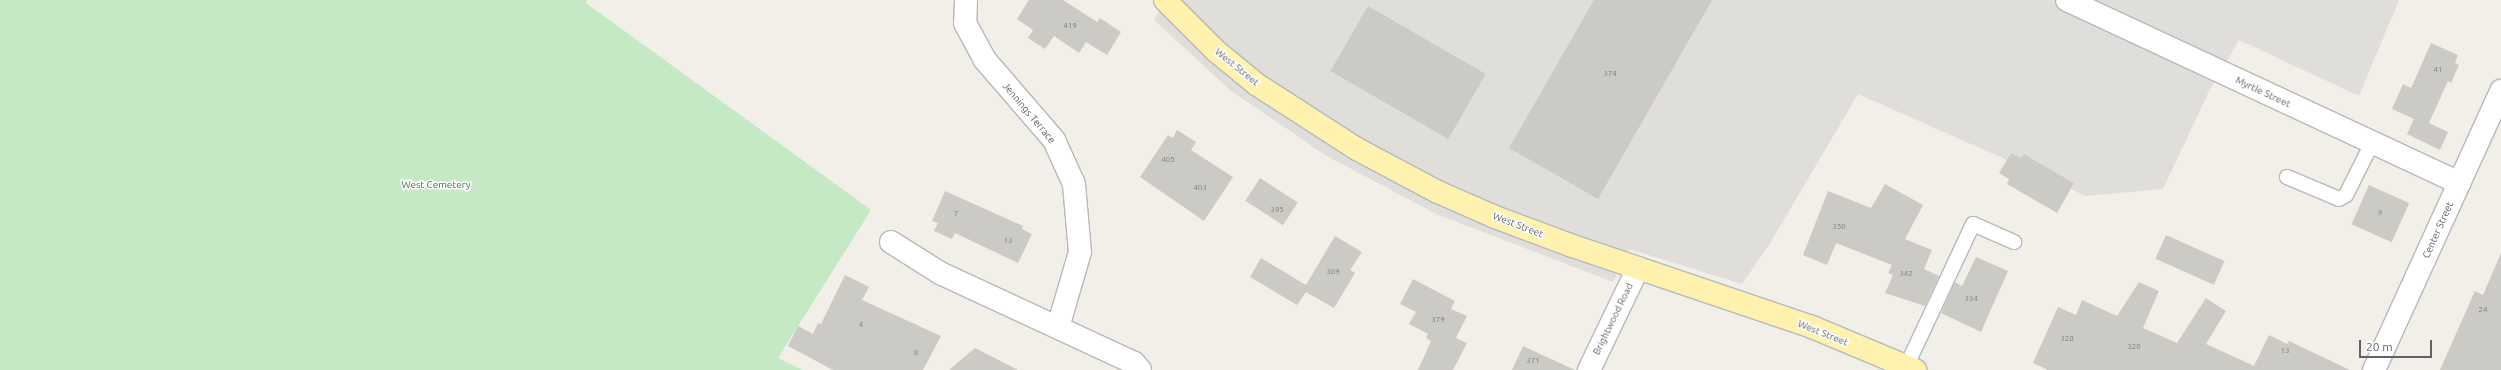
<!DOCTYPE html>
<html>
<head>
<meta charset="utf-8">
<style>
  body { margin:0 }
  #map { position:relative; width:2501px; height:370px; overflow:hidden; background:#f1efe8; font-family:Ubuntu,sans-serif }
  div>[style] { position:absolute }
  .industrial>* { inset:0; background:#e0deda }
  .green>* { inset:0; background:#c5e8c5 }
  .building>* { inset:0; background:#cccac5; transform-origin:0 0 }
  .roads { filter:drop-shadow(1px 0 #b5b8bc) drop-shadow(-1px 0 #b5b8bc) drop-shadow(0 1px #b5b8bc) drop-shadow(0 -1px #b5b8bc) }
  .service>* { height:14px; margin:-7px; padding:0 7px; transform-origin:7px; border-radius:7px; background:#fff }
  .minor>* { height:22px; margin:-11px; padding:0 11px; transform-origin:11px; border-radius:11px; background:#fff }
  .tertiary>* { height:22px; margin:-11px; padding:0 11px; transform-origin:11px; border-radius:11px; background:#fff }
  .primary>* { height:22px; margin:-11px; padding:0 11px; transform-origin:11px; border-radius:11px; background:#fff2af }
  span { translate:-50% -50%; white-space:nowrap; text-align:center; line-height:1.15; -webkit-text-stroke:3px #fff; paint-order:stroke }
  .number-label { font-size:8px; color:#7a7d7f }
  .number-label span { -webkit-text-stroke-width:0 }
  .street-label { font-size:10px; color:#5f6368 }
  .park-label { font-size:10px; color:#348238 }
  .scale { position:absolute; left:2359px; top:340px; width:73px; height:18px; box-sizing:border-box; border:2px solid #5f6368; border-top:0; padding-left:5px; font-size:12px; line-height:14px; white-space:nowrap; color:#5f6368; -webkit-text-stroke:3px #fff; paint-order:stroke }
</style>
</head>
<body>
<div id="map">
  <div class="industrial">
    <div style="clip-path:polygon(1166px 0,2399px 0,2359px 96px,2239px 40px,2209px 91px,2163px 189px,2085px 196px,2071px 189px,2074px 183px,2024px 154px,2021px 158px,2011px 153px,2007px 160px,1858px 94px,1769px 245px,1742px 284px,1629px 249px,1613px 282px,1436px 214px,1325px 155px,1230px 90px,1154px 20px)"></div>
  </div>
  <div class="green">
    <div style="clip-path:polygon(0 0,587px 0,586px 3px,871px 210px,778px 358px,802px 370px,0 370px)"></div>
  </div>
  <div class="building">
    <div style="clip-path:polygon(1029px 0,1063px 0,1097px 22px,1100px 18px,1121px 32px,1107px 55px,1086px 42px,1079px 53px,1054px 36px,1045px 49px,1028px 38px,1033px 30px,1017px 19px)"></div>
    <div style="clip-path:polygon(1594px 0,1712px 0,1598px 199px,1509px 148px)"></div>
    <div style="left:1368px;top:6px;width:136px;height:75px;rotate:30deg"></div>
    <div style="clip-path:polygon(2431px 43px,2458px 55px,2455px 63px,2459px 65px,2451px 83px,2448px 81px,2429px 123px,2448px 132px,2440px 150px,2407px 134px,2414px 119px,2392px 109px,2403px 84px,2411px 88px)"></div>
    <div style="clip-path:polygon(1177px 130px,1196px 142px,1191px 150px,1233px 177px,1204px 221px,1140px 177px,1168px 135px,1173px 138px)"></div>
    <div style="clip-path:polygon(2011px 153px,2021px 158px,2024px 154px,2074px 183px,2057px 213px,2007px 184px,2009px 179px,1999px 173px)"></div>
    <div style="left:1260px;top:178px;width:45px;height:27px;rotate:33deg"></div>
    <div style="clip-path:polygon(1885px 184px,1923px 205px,1905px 239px,1932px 250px,1924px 269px,1939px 276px,1925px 306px,1885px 293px,1893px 275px,1888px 273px,1892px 265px,1836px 243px,1827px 265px,1803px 255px,1828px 191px,1871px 208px)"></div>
    <div style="left:2369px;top:185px;width:44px;height:43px;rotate:24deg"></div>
    <div style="clip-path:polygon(945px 191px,1023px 226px,1022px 229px,1032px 234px,1018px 263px,955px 233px,952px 239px,934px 231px,938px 223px,932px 221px)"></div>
    <div style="left:2166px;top:235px;width:64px;height:26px;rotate:24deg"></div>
    <div style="clip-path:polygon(1335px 236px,1362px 252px,1350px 270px,1355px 273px,1334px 308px,1306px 292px,1297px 305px,1250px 277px,1261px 258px,1306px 285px)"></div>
    <div style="clip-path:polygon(2501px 253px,2501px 370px,2440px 370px,2475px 291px,2483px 295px)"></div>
    <div style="clip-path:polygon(1976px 257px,2008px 271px,1981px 332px,1941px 313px,1955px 282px,1962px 286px)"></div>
    <div style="clip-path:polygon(845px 275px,869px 287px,862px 300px,941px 336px,923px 370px,833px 370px,788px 346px,798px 326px,813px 334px,818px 323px,821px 324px)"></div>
    <div style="clip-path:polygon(1413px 279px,1455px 301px,1451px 309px,1467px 316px,1456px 338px,1467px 343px,1453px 370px,1418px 370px,1431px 341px,1426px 338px,1428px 334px,1409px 324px,1416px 312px,1400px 304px)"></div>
    <div style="clip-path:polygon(2139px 282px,2159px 291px,2143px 328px,2177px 343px,2206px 298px,2226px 311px,2206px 344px,2254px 366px,2269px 335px,2287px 344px,2289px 341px,2350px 370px,2048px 370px,2033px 363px,2058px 307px,2076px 315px,2082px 300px,2117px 316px)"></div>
    <div style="clip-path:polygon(1523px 346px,1575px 370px,1512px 370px)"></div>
    <div style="clip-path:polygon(975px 348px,1018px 370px,949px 370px)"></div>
  </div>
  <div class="roads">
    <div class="service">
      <div style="left:2287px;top:177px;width:56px;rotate:22.9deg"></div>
      <div style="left:2339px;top:199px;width:8px;rotate:-30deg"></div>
      <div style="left:2346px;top:195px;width:58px;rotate:-63.4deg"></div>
      <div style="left:1906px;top:367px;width:158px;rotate:-64.9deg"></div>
      <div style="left:1973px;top:224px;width:45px;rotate:23.7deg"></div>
    </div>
    <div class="minor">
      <div style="left:966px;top:0;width:23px;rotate:92deg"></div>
      <div style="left:965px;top:23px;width:42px;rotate:61.6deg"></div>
      <div style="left:985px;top:60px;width:106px;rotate:49.2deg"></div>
      <div style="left:1054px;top:140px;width:48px;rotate:65.6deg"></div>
      <div style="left:1074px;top:184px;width:68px;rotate:85deg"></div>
      <div style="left:1080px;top:252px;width:78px;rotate:106.3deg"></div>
      <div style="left:2067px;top:0;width:433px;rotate:25deg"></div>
      <div style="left:891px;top:242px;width:58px;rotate:32.3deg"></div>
      <div style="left:940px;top:273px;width:214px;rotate:24.9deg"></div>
      <div style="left:1134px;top:363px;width:9px;rotate:49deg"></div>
      <div style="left:1589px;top:370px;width:113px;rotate:-64.3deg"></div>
    </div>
    <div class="tertiary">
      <div style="left:2374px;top:370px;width:307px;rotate:-65.5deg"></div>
    </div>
    <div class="primary">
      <div style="left:1165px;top:0;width:72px;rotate:45deg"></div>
      <div style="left:1216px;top:51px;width:52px;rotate:39.5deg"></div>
      <div style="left:1256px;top:84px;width:120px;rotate:32.8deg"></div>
      <div style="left:1357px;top:149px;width:92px;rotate:28deg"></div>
      <div style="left:1438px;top:192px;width:62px;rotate:23.7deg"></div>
      <div style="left:1495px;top:217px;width:80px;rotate:20.5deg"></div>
      <div style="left:1570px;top:245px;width:256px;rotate:18.7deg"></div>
      <div style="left:1812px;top:327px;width:112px;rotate:22.7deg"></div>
    </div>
  </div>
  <div class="number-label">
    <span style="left:1070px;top:26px">419</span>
    <span style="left:2438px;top:70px">41</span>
    <span style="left:1610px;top:74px">374</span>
    <span style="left:1168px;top:160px">405</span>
    <span style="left:1200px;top:188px">403</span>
    <span style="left:1277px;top:210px">395</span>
    <span style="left:2380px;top:213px">9</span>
    <span style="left:956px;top:214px">7</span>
    <span style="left:1839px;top:227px">350</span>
    <span style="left:1008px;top:241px">13</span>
    <span style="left:1333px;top:272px">389</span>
    <span style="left:1906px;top:274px">342</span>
    <span style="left:1971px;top:299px">334</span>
    <span style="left:2483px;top:310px">24</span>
    <span style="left:1438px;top:320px">379</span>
    <span style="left:861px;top:325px">4</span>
    <span style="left:2067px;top:339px">328</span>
    <span style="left:2134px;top:347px">320</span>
    <span style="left:2285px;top:351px">13</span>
    <span style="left:916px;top:353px">8</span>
    <span style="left:1533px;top:361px">371</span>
  </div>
  <div class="street-label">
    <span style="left:1237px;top:67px;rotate:39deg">West Street</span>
    <span style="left:2263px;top:92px;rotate:25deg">Myrtle Street</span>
    <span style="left:1029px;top:113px;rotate:50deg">Jennings Terrace</span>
    <span style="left:1518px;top:225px;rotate:21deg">West Street</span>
    <span style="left:2438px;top:230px;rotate:-66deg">Center Street</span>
    <span style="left:1613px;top:319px;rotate:-64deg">Brightwood Road</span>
    <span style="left:1823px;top:333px;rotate:22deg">West Street</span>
  </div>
  <div class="park-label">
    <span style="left:436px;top:185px">West Cemetery</span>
  </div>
  <div class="scale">20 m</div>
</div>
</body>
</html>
